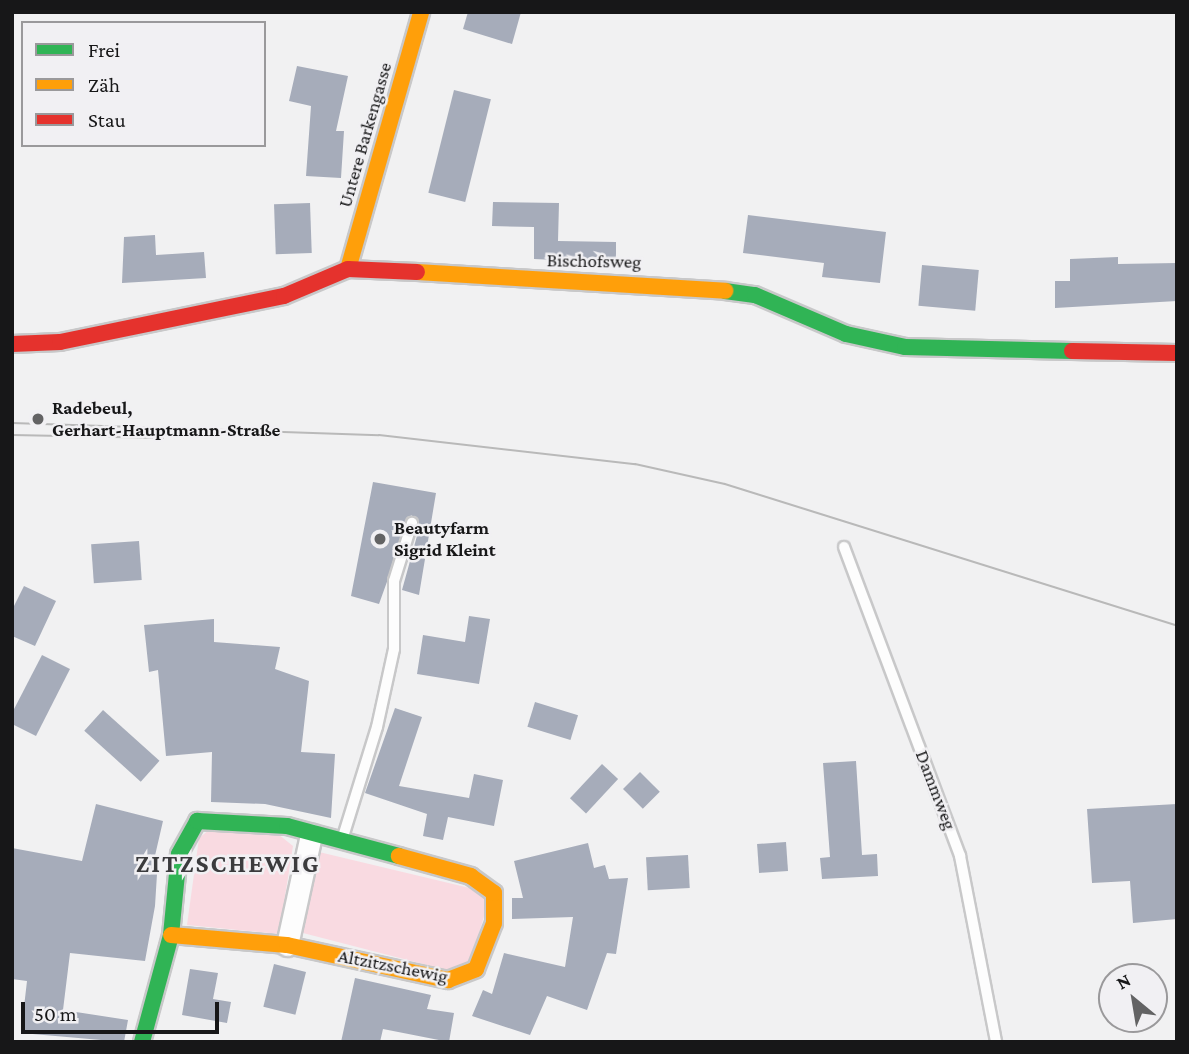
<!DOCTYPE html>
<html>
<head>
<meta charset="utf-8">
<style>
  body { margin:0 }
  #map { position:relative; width:1189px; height:1054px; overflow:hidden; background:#f1f1f2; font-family:"Crimson Pro",serif }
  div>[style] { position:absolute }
  .green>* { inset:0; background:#f9dae1 }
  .building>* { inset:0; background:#a6acba; transform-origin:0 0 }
  .roads { filter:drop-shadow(2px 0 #c8c8c9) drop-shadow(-2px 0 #c8c8c9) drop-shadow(0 2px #c8c8c9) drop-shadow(0 -2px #c8c8c9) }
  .lane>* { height:10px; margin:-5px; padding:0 5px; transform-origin:5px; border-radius:5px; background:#fdfdfd }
  .street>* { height:21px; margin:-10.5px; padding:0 10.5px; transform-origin:10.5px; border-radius:10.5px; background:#fdfdfd }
  .fast>* { height:16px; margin:-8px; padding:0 8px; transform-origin:8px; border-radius:8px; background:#30b455 }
  .slow>* { height:16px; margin:-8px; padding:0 8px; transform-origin:8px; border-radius:8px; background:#ff9f0a }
  .jam>* { height:16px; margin:-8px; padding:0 8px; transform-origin:8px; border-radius:8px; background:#e5322d }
  .tram>* { height:2px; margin:-1px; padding:0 1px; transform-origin:1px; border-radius:1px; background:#b9b9b9 }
  .dots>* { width:19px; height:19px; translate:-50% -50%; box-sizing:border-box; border:4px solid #f1f0f3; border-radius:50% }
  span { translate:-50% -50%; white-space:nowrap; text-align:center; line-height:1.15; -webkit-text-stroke:5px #f1f0f3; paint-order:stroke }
  .street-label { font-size:19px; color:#171718 }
  .poi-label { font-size:19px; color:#171718; font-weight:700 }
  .left { translate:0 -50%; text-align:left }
  .district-label { font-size:26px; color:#3b3b3d; font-weight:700; letter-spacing:2px }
  .frame { position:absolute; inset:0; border:14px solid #171718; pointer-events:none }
  .legend { position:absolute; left:21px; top:21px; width:245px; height:126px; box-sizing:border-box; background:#f1f0f3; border:2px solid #9a999b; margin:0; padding:9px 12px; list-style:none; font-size:21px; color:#171718 }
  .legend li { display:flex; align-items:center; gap:14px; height:35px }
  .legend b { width:35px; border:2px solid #9a999b }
  .north { position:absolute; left:1098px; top:963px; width:70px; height:70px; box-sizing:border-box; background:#f1f0f3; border:2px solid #9a999b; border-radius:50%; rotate:330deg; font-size:19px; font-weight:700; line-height:28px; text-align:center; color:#171718 }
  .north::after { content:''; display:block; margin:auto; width:24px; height:32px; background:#636364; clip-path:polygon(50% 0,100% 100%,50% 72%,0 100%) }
  .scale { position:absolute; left:21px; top:1002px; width:198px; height:32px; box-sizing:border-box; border:4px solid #171718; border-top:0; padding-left:9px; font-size:21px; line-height:24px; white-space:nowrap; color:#171718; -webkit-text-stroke:5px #f1f0f3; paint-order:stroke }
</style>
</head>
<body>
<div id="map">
  <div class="green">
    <div style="clip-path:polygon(209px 830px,278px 834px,293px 846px,279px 934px,187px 925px,199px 838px)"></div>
    <div style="clip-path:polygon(319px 852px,478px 890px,488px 903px,471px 960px,450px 971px,303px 933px)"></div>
  </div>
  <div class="building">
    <div style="clip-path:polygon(468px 12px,521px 12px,512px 44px,463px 29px)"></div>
    <div style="clip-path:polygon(297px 66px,348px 76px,336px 131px,344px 131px,341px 178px,306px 176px,311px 106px,289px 101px)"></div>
    <div style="left:454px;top:90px;width:38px;height:106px;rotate:14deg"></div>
    <div style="clip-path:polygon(493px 202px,559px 203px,558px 241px,616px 242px,616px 263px,534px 259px,534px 227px,492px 226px)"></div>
    <div style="left:310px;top:203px;width:50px;height:36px;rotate:88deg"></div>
    <div style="clip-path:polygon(748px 215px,886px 232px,880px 283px,822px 277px,824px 263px,743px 253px)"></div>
    <div style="clip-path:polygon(155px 235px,156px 255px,204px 252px,206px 278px,122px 283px,124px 237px)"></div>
    <div style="clip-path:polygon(1118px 257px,1118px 264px,1177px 263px,1177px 301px,1055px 308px,1055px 281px,1070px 281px,1070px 259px)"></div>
    <div style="left:922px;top:265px;width:57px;height:41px;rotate:5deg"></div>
    <div style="clip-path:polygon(373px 482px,436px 493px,419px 595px,402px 590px,420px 525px,411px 515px,379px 604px,351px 596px)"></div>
    <div style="left:139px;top:541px;width:39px;height:48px;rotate:86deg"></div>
    <div style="clip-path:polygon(24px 586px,56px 601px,35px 646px,12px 636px,12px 610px)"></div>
    <div style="clip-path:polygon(469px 616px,490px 619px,479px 684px,417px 674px,423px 635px,465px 642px)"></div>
    <div style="clip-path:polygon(214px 619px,214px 642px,280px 647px,275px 669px,309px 681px,301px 752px,335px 754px,331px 818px,265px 804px,211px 802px,212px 752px,166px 756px,158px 670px,149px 672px,144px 625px)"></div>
    <div style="clip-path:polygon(42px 655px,70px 669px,36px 736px,12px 724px,12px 713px)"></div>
    <div style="left:535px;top:702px;width:45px;height:26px;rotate:17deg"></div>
    <div style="clip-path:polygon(395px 708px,422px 717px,399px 786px,469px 798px,474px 774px,503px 780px,494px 826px,448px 817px,443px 840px,423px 836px,427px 814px,365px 793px)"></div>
    <div style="left:103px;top:710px;width:76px;height:28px;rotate:42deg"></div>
    <div style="clip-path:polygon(856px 761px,862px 855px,877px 854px,878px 876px,822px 879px,820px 858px,830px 857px,823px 763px)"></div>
    <div style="left:602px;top:764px;width:22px;height:47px;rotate:43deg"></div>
    <div style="left:640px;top:772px;width:28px;height:24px;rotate:45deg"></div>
    <div style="clip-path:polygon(96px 804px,163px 821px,151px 873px,157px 874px,155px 906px,145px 961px,70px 953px,63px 1010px,128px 1020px,124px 1042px,21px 1033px,27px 981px,12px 979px,12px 848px,82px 861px)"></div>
    <div style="clip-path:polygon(1177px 804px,1177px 919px,1133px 923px,1130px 881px,1092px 883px,1087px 809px)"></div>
    <div style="left:786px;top:842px;width:29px;height:29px;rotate:86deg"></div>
    <div style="clip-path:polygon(588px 843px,594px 868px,605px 865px,609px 879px,628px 878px,616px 954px,607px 953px,587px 1010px,547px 996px,530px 1035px,472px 1016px,483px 990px,492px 994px,504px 953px,565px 967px,573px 917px,512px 919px,512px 898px,523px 898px,514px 861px)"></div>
    <div style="left:688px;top:855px;width:33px;height:42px;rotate:87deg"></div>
    <div style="left:274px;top:964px;width:33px;height:44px;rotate:14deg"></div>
    <div style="clip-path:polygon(190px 969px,218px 973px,213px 999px,231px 1002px,227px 1023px,182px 1015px)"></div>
    <div style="clip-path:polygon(355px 978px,431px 995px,427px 1009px,454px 1013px,449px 1042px,383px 1029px,380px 1042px,341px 1042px)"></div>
  </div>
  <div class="roads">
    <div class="lane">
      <div style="left:844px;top:547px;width:330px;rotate:69.4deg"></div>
      <div style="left:960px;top:856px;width:189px;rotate:79deg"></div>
      <div style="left:342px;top:840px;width:118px;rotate:-72.8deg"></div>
      <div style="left:377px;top:727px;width:80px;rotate:-77.7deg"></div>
      <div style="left:394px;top:649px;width:68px;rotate:-90deg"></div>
      <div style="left:394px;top:581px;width:61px;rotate:-72.8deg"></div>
    </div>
    <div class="street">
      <div style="left:287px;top:945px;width:113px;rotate:-77.7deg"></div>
    </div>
    <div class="fast">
      <div style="left:725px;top:291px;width:30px;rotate:8deg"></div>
      <div style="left:755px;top:295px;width:99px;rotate:23.2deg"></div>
      <div style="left:846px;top:334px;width:60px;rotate:12.4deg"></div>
      <div style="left:905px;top:347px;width:167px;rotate:1.4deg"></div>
      <div style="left:142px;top:1042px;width:111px;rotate:-74.8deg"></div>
      <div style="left:171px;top:935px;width:81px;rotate:-84.4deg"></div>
      <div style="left:179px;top:854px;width:38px;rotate:-61deg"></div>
      <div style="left:197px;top:821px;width:90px;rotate:3.2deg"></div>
      <div style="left:287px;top:826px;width:116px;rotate:15deg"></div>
    </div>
    <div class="slow">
      <div style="left:348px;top:269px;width:267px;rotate:-74.1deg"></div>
      <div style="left:417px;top:272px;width:309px;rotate:3.5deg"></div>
      <div style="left:171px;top:935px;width:116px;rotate:4.9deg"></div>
      <div style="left:287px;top:945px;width:165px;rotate:12.3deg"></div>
      <div style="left:448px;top:980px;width:30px;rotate:-21deg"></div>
      <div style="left:476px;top:969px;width:49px;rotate:-68.6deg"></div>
      <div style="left:494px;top:923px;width:30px;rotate:-90deg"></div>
      <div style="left:494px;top:893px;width:29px;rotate:-144deg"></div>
      <div style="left:471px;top:876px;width:75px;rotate:-164.5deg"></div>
    </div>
    <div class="jam">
      <div style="left:12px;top:344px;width:48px;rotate:-2.4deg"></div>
      <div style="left:60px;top:342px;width:229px;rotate:-11.6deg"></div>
      <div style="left:284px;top:296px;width:69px;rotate:-22.9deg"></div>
      <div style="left:348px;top:269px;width:69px;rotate:2.5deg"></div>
      <div style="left:1072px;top:351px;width:105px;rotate:1.1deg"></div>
    </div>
  </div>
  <div class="tram">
    <div style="left:12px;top:423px;width:367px;rotate:1.9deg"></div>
    <div style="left:379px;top:435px;width:258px;rotate:6.5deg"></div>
    <div style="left:635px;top:464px;width:92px;rotate:12.5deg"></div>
    <div style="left:725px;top:484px;width:474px;rotate:17.4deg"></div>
    <div style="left:12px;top:435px;width:151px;rotate:1.1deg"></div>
  </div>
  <div class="dots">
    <div style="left:38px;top:419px;background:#636364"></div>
    <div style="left:380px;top:539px;background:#636364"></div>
  </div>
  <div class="street-label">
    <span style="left:365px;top:135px;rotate:-74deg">Untere Barkengasse</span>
    <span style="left:594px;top:261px;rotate:1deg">Bischofsweg</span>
    <span style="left:936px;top:790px;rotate:69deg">Dammweg</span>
    <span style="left:393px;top:966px;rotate:11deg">Altzitzschewig</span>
  </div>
  <div class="poi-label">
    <span class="left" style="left:52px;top:419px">Radebeul,<br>Gerhart-Hauptmann-Straße</span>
    <span class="left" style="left:394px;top:539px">Beautyfarm<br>Sigrid Kleint</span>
  </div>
  <div class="district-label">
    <span style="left:228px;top:864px">ZITZSCHEWIG</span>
  </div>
  <div class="frame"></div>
  <ul class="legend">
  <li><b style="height:9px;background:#30b455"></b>Frei</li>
  <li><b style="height:9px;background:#ff9f0a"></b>Zäh</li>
  <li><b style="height:9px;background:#e5322d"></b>Stau</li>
  </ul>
  <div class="north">N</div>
  <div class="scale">50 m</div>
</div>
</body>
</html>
